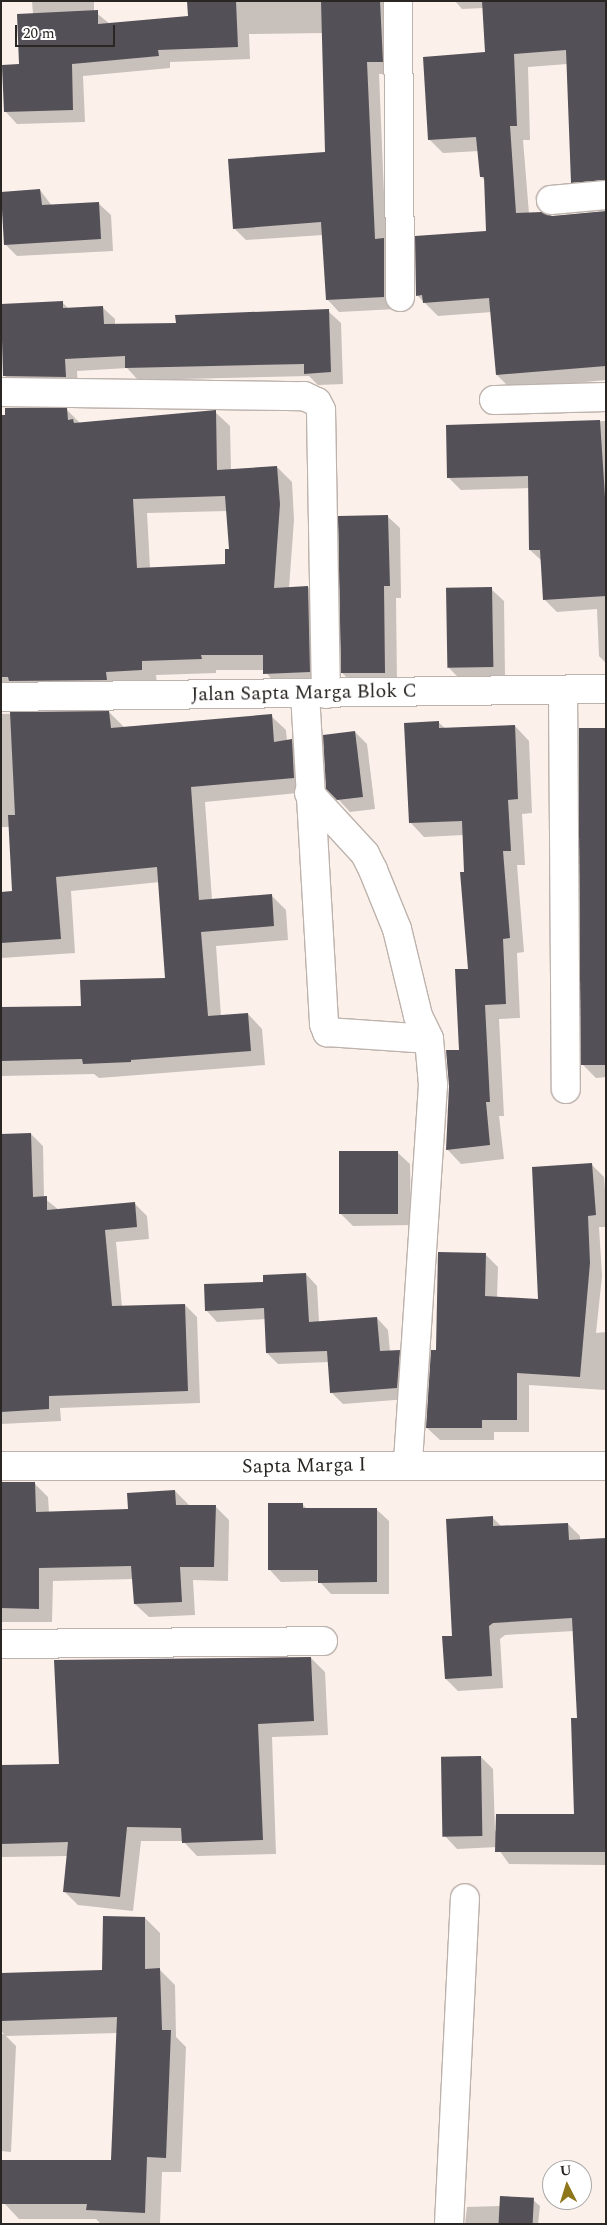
<!DOCTYPE html>
<html>
<head>
<meta charset="utf-8">
<style>
  body { margin:0 }
  #map { position:relative; width:607px; height:2225px; overflow:hidden; background:#fbf0ea; font-family:Spectral,serif }
  div>[style] { position:absolute }
  .shadow>* { inset:0; background:#0003 }
  .building>* { inset:0; background:#545058; transform-origin:0 0 }
  .roads { filter:drop-shadow(1px 0 #bdb2ac) drop-shadow(-1px 0 #bdb2ac) drop-shadow(0 1px #bdb2ac) drop-shadow(0 -1px #bdb2ac) }
  .minor>* { height:28px; margin:-14px; padding:0 14px; transform-origin:14px; border-radius:14px; background:#fff }
  span { translate:-50% -50%; white-space:nowrap; text-align:center; line-height:1.15; -webkit-text-stroke:5px #fff; paint-order:stroke }
  .street-label { font-size:20px; color:#2a2624 }
  .frame { position:absolute; inset:0; border:2px solid #2a2624; pointer-events:none }
  .north { position:absolute; left:542px; top:2160px; width:50px; height:50px; box-sizing:border-box; background:#fff; border:1px solid #aaa8a7; border-radius:50%; rotate:355deg; font-size:14px; font-weight:700; line-height:20px; text-align:center; color:#2a2624 }
  .north::after { content:''; display:block; margin:auto; width:18px; height:22px; background:#8e761a; clip-path:polygon(50% 0,100% 100%,50% 72%,0 100%) }
  .scale { position:absolute; left:15px; top:25px; width:100px; height:22px; box-sizing:border-box; border:2px solid #2a2624; border-top:0; padding-left:6px; font-size:15px; line-height:18px; white-space:nowrap; color:#2a2624; -webkit-text-stroke:4px #fff; paint-order:stroke }
</style>
</head>
<body>
<div id="map">
  <div class="shadow">
    <div style="clip-path:polygon(32px 1px,94px 1px,94px 11px,110px 24px,189px 17px,188px 1px,391px 1px,394px 74px,379px 74px,386px 242px,396px 309px,339px 312px,327px 299px,323px 235px,246px 240px,234px 228px,326px 153px,324px 33px,249px 34px,250px 59px,170px 62px,170px 68px,83px 76px,85px 122px,17px 124px,5px 111px,21px 66px,33px 14px)"></div>
    <div style="clip-path:polygon(455px 1px,606px 1px,606px 195px,586px 196px,572px 182px,567px 64px,528px 67px,530px 140px,523px 140px,529px 214px,552px 217px,606px 212px,606px 380px,511px 389px,497px 375px,492px 312px,438px 316px,417px 295px,487px 233px,485px 181px,481px 176px,479px 151px,443px 153px,429px 139px,486px 53px,483px 8px,462px 9px)"></div>
    <div style="clip-path:polygon(40px 190px,52px 206px,98px 203px,111px 215px,113px 251px,17px 256px,5px 244px,1px 193px)"></div>
    <div style="clip-path:polygon(62px 302px,69px 309px,102px 307px,115px 319px,115px 325px,177px 324px,328px 311px,341px 323px,343px 384px,318px 385px,309px 376px,138px 380px,127px 368px,77px 371px,78px 389px,17px 388px,5px 376px)"></div>
    <div style="clip-path:polygon(evenodd,67px 410px,80px 423px,215px 412px,230px 426px,231px 470px,277px 467px,292px 482px,294px 520px,289px 588px,308px 587px,323px 602px,324px 686px,279px 688px,264px 670px,216px 670px,216px 673px,156px 675px,157px 684px,1px 707px,1px 417px,67px 410px,228px 511px,230px 550px,226px 565px,150px 568px,147px 513px,228px 511px)"></div>
    <div style="clip-path:polygon(606px 421px,606px 663px,599px 656px,597px 609px,557px 612px,544px 599px,542px 561px,530px 550px,530px 488px,461px 490px,449px 478px,447px 427px)"></div>
    <div style="clip-path:polygon(387px 516px,400px 528px,401px 598px,396px 598px,397px 685px,355px 685px,342px 673px)"></div>
    <div style="clip-path:polygon(491px 589px,504px 601px,505px 679px,461px 680px,449px 668px)"></div>
    <div style="clip-path:polygon(109px 712px,124px 727px,271px 716px,286px 730px,287px 741px,292px 741px,306px 755px,308px 792px,205px 802px,212px 900px,271px 895px,286px 910px,288px 940px,216px 946px,221px 1016px,248px 1014px,262px 1029px,265px 1065px,99px 1078px,94px 1074px,1px 1076px,1px 1009px,82px 1007px,167px 979px,160px 882px,71px 891px,75px 953px,1px 958px,1px 893px,13px 892px,10px 827px,1px 827px,1px 714px)"></div>
    <div style="clip-path:polygon(438px 722px,446px 729px,515px 726px,529px 741px,532px 813px,522px 814px,525px 865px,517px 865px,524px 952px,517px 953px,520px 1018px,499px 1019px,504px 1116px,499px 1116px,504px 1159px,461px 1164px,447px 1149px,469px 970px,463px 835px,424px 837px,410px 822px)"></div>
    <div style="clip-path:polygon(606px 729px,606px 1077px,596px 1078px,583px 1065px)"></div>
    <div style="clip-path:polygon(355px 732px,367px 744px,375px 809px,350px 812px,338px 799px)"></div>
    <div style="clip-path:polygon(31px 1134px,43px 1146px,44px 1198px,59px 1210px,135px 1204px,147px 1216px,149px 1239px,116px 1242px,122px 1307px,185px 1305px,197px 1317px,200px 1403px,60px 1408px,61px 1421px,1px 1424px,1px 1135px)"></div>
    <div style="clip-path:polygon(397px 1152px,410px 1164px,411px 1225px,353px 1226px,341px 1214px)"></div>
    <div style="clip-path:polygon(592px 1165px,604px 1177px,606px 1202px,606px 1227px,599px 1227px,602px 1276px,596px 1333px,606px 1332px,606px 1390px,529px 1385px,529px 1432px,494px 1432px,494px 1440px,440px 1440px,427px 1428px,437px 1351px,486px 1255px,498px 1267px,497px 1298px,539px 1301px)"></div>
    <div style="clip-path:polygon(306px 1274px,317px 1286px,319px 1322px,377px 1318px,388px 1330px,390px 1352px,399px 1352px,411px 1363px,408px 1399px,343px 1404px,331px 1392px,329px 1362px,278px 1364px,267px 1353px,266px 1319px,217px 1322px,206px 1310px,264px 1284px)"></div>
    <div style="clip-path:polygon(1px 1482px,34px 1483px,48px 1497px,49px 1513px,130px 1510px,175px 1491px,189px 1505px,216px 1507px,229px 1520px,228px 1581px,193px 1580px,195px 1615px,149px 1617px,135px 1604px,134px 1579px,53px 1581px,52px 1622px,1px 1622px)"></div>
    <div style="clip-path:polygon(302px 1504px,307px 1509px,376px 1509px,389px 1521px,389px 1594px,331px 1594px,319px 1581px,281px 1582px,269px 1569px)"></div>
    <div style="clip-path:polygon(492px 1517px,502px 1527px,568px 1524px,580px 1536px,580px 1541px,606px 1539px,606px 1865px,509px 1864px,497px 1847px,457px 1849px,445px 1836px,481px 1757px,493px 1769px,495px 1831px,575px 1816px,578px 1719px,574px 1631px,505px 1635px,500px 1639px,503px 1688px,458px 1691px,446px 1679px,454px 1637px)"></div>
    <div style="clip-path:polygon(311px 1658px,325px 1672px,328px 1735px,272px 1737px,276px 1854px,197px 1856px,183px 1841px,141px 1841px,133px 1911px,78px 1905px,64px 1891px,68px 1856px,1px 1857px,1px 1766px,61px 1765px)"></div>
    <div style="clip-path:polygon(145px 1918px,160px 1933px,160px 1970px,175px 1985px,176px 2037px,186px 2047px,181px 2172px,162px 2172px,160px 2224px,101px 2224px,96px 2219px,19px 2219px,4px 2203px,112px 2161px,117px 2033px,6px 2036px,16px 2046px,11px 2152px,1px 2151px,1px 2034px,4px 2034px,1px 2031px,1px 1974px,103px 1971px)"></div>
    <div style="clip-path:polygon(533px 2200px,540px 2206px,538px 2224px,465px 2224px,467px 2207px,501px 2206px)"></div>
  </div>
  <div class="building">
    <div style="clip-path:polygon(187px 1px,236px 1px,238px 47px,158px 50px,159px 56px,72px 64px,73px 110px,4px 112px,2px 65px,19px 64px,17px 14px,98px 10px,98px 24px,188px 16px)"></div>
    <div style="clip-path:polygon(321px 1px,380px 1px,383px 62px,367px 62px,375px 239px,384px 238px,384px 297px,326px 300px,321px 222px,233px 229px,228px 159px,325px 152px)"></div>
    <div style="clip-path:polygon(482px 1px,606px 1px,606px 180px,571px 183px,566px 50px,514px 54px,517px 126px,510px 126px,516px 213px,542px 212px,552px 216px,606px 211px,606px 366px,496px 375px,489px 298px,423px 303px,422px 295px,416px 296px,415px 236px,486px 231px,484px 177px,480px 177px,476px 137px,428px 140px,423px 57px,485px 52px)"></div>
    <div style="clip-path:polygon(40px 189px,42px 205px,99px 202px,101px 239px,4px 245px,1px 192px)"></div>
    <div style="clip-path:polygon(63px 301px,63px 308px,103px 306px,104px 324px,176px 323px,175px 315px,329px 309px,331px 372px,304px 374px,304px 364px,125px 368px,125px 356px,65px 359px,66px 377px,3px 376px,1px 304px)"></div>
    <div style="clip-path:polygon(evenodd,5px 408px,67px 408px,68px 420px,73px 419px,74px 423px,216px 410px,217px 470px,277px 466px,280px 504px,274px 588px,308px 586px,310px 672px,263px 674px,263px 655px,201px 655px,202px 659px,142px 661px,142px 670px,106px 672px,107px 680px,9px 681px,8px 677px,1px 677px,1px 415px,5px 415px,5px 408px,225px 496px,229px 549px,225px 549px,225px 564px,137px 568px,133px 499px,225px 496px)"></div>
    <div style="clip-path:polygon(600px 420px,606px 512px,606px 596px,543px 600px,540px 550px,529px 550px,528px 476px,447px 478px,446px 425px)"></div>
    <div style="clip-path:polygon(388px 515px,390px 586px,384px 586px,385px 673px,341px 673px,338px 516px)"></div>
    <div style="left:492px;top:587px;width:80px;height:46px;rotate:89deg"></div>
    <div style="clip-path:polygon(109px 711px,111px 728px,272px 714px,274px 742px,292px 739px,294px 778px,191px 787px,199px 900px,272px 894px,274px 926px,201px 932px,208px 1016px,248px 1013px,251px 1051px,131px 1060px,131px 1062px,83px 1064px,82px 1059px,1px 1061px,1px 1007px,81px 1006px,80px 980px,165px 978px,157px 867px,56px 877px,61px 939px,1px 943px,1px 892px,12px 891px,8px 815px,15px 815px,10px 712px)"></div>
    <div style="clip-path:polygon(439px 721px,439px 728px,515px 725px,518px 799px,508px 800px,511px 851px,503px 851px,510px 938px,503px 939px,506px 1004px,485px 1005px,490px 1102px,486px 1102px,490px 1145px,446px 1150px,449px 1086px,446px 1050px,459px 1050px,455px 969px,468px 969px,460px 872px,464px 872px,462px 821px,409px 823px,404px 723px)"></div>
    <div style="left:579px;top:728px;width:27px;height:337px"></div>
    <div style="clip-path:polygon(355px 731px,363px 797px,337px 800px,326px 789px,323px 735px)"></div>
    <div style="clip-path:polygon(31px 1133px,33px 1197px,47px 1196px,47px 1210px,135px 1202px,137px 1227px,105px 1230px,112px 1306px,185px 1304px,188px 1391px,49px 1396px,49px 1409px,1px 1412px,1px 1134px)"></div>
    <div style="left:339px;top:1151px;width:59px;height:63px"></div>
    <div style="clip-path:polygon(592px 1163px,596px 1215px,588px 1216px,590px 1263px,580px 1377px,517px 1373px,517px 1420px,482px 1420px,482px 1428px,426px 1428px,431px 1350px,436px 1350px,438px 1252px,486px 1253px,485px 1296px,538px 1299px,532px 1167px)"></div>
    <div style="clip-path:polygon(306px 1273px,309px 1322px,377px 1317px,380px 1351px,400px 1350px,397px 1388px,330px 1393px,327px 1351px,266px 1353px,264px 1308px,205px 1311px,204px 1284px,263px 1282px,263px 1275px)"></div>
    <div style="clip-path:polygon(1px 1482px,35px 1482px,36px 1512px,128px 1509px,127px 1493px,175px 1490px,176px 1505px,216px 1505px,214px 1567px,180px 1567px,182px 1602px,134px 1604px,131px 1566px,39px 1568px,39px 1609px,1px 1608px)"></div>
    <div style="clip-path:polygon(268px 1503px,303px 1503px,303px 1508px,377px 1508px,377px 1582px,318px 1583px,318px 1570px,268px 1570px)"></div>
    <div style="clip-path:polygon(493px 1516px,493px 1526px,568px 1523px,569px 1540px,606px 1538px,606px 1852px,495px 1852px,496px 1814px,574px 1814px,571px 1718px,577px 1718px,572px 1618px,493px 1623px,489px 1626px,492px 1676px,445px 1679px,442px 1636px,452px 1636px,446px 1519px)"></div>
    <div style="clip-path:polygon(311px 1657px,314px 1721px,258px 1724px,263px 1840px,182px 1843px,181px 1828px,127px 1827px,120px 1897px,63px 1892px,68px 1842px,1px 1844px,1px 1765px,59px 1764px,54px 1660px)"></div>
    <div style="left:481px;top:1756px;width:80px;height:40px;rotate:89deg"></div>
    <div style="clip-path:polygon(103px 1916px,145px 1917px,145px 1969px,160px 1968px,162px 2030px,171px 2030px,166px 2158px,147px 2157px,145px 2213px,86px 2210px,87px 2204px,1px 2204px,1px 2160px,111px 2160px,117px 2017px,1px 2021px,1px 1973px,102px 1970px)"></div>
    <div style="left:500px;top:2196px;width:34px;height:28px;rotate:3deg"></div>
  </div>
  <div class="roads">
    <div class="minor">
      <div style="left:398px;top:1px;width:296px;rotate:89.6deg"></div>
      <div style="left:551px;top:200px;width:55px;rotate:-5.2deg"></div>
      <div style="left:1px;top:392px;width:303px;rotate:0.8deg"></div>
      <div style="left:304px;top:396px;width:14px;rotate:25deg"></div>
      <div style="left:317px;top:402px;width:9px;rotate:63deg"></div>
      <div style="left:321px;top:410px;width:284px;rotate:89deg"></div>
      <div style="left:494px;top:400px;width:112px;rotate:-1.5deg"></div>
      <div style="left:563px;top:690px;width:399px;rotate:89.6deg"></div>
      <div style="left:305px;top:693px;width:332px;rotate:86.7deg"></div>
      <div style="left:324px;top:1024px;width:9px;rotate:69deg"></div>
      <div style="left:327px;top:1032px;width:102px;rotate:3.9deg"></div>
      <div style="left:429px;top:1039px;width:46px;rotate:85deg"></div>
      <div style="left:433px;top:1085px;width:381px;rotate:93.8deg"></div>
      <div style="left:1px;top:697px;width:605px;rotate:-0.76deg"></div>
      <div style="left:309px;top:793px;width:83px;rotate:47.4deg"></div>
      <div style="left:365px;top:854px;width:18px;rotate:63deg"></div>
      <div style="left:373px;top:870px;width:64px;rotate:67.9deg"></div>
      <div style="left:397px;top:929px;width:89px;rotate:76.4deg"></div>
      <div style="left:418px;top:1016px;width:25px;rotate:64deg"></div>
      <div style="left:1px;top:1466px;width:605px"></div>
      <div style="left:1px;top:1644px;width:322px;rotate:-0.5deg"></div>
      <div style="left:449px;top:2224px;width:326px;rotate:-87.2deg"></div>
    </div>
  </div>
  <div class="street-label">
    <span style="left:304px;top:693px;rotate:-1deg">Jalan Sapta Marga Blok C</span>
    <span style="left:304px;top:1466px;rotate:-1deg">Sapta Marga I</span>
  </div>
  <div class="frame"></div>
  <div class="north">U</div>
  <div class="scale">20 m</div>
</div>
</body>
</html>
